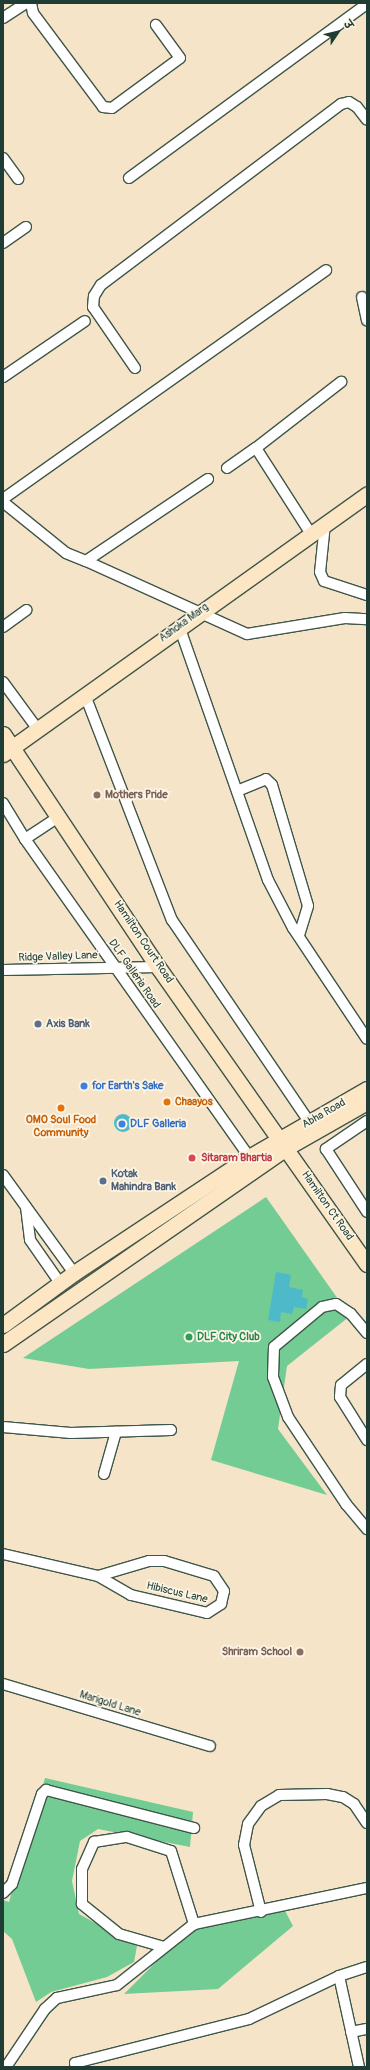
<!DOCTYPE html>
<html>
<head>
<meta charset="utf-8">
<style>
  body { margin:0 }
  #map { position:relative; width:370px; height:2070px; overflow:hidden; background:#f5e4c8; font-family:Pangolin,"Playpen Sans Deva",sans-serif }
  div>[style] { position:absolute }
  .green>* { inset:0; background:#72cc93 }
  .water>* { inset:0; background:#4ebac9 }
  .round { border-radius:50% }
  .roads { filter:drop-shadow(1px 0 #3f564a) drop-shadow(-1px 0 #3f564a) drop-shadow(0 1px #3f564a) drop-shadow(0 -1px #3f564a) }
  .street>* { height:10px; margin:-5px; padding:0 5px; transform-origin:5px; border-radius:5px; background:#fff }
  .secondary>* { height:15px; margin:-7.5px; padding:0 7.5px; transform-origin:7.5px; border-radius:7.5px; background:#fce6c4 }
  .dots>* { width:11px; height:11px; translate:-50% -50%; box-sizing:border-box; border:2px solid #fcf5e5; border-radius:50% }
  span { translate:-50% -50%; white-space:nowrap; text-align:center; line-height:1.15; -webkit-text-stroke:3.5px #fcf5e5; paint-order:stroke }
  .street-label { font-size:11px; color:#1f3d34 }
  .education-label { font-size:11px; color:#785e54; font-weight:700 }
  .left { translate:0 -50%; text-align:left }
  .right { translate:-100% -50%; text-align:right }
  .service-label { font-size:11px; color:#4e5e75; font-weight:700 }
  .shop-label { font-size:11px; color:#366cbe; font-weight:700 }
  .food-label { font-size:11px; color:#c56008; font-weight:700 }
  .health-label { font-size:11px; color:#be3a42; font-weight:700 }
  .leisure-label { font-size:11px; color:#27864d; font-weight:700 }
  .frame { position:absolute; inset:0; border:4px solid #1f3d34; pointer-events:none }
  .north { position:absolute; left:318px; top:12px; width:40px; height:40px; -webkit-text-stroke:3px #fcf5e5; paint-order:stroke; rotate:55deg; font-size:11px; font-weight:700; line-height:16px; text-align:center; color:#1f3d34 }
  .north::after { content:''; display:block; margin:auto; width:14px; height:18px; background:#1f3d34; clip-path:polygon(50% 0,100% 100%,50% 72%,0 100%) }
</style>
</head>
<body>
<div id="map">
  <div class="green">
    <div style="clip-path:polygon(266px 1197px,350px 1316px,287px 1366px,278px 1429px,327px 1495px,211px 1460px,239px 1361px,89px 1369px,23px 1358px)"></div>
    <div style="clip-path:polygon(45px 1778px,193px 1812px,190px 1847px,98px 1829px,80px 1841px,72px 1881px,79px 1914px,137px 1946px,134px 1962px,107px 1977px,51px 1992px,36px 2002px,12px 1939px,3px 1931px,3px 1900px,9px 1902px)"></div>
    <div style="clip-path:polygon(283px 1907px,293px 1926px,218px 1989px,124px 1994px,188px 1930px)"></div>
  </div>
  <div class="water">
    <div class="round" style="left:114px;top:1114px;width:18px;height:18px"></div>
    <div style="clip-path:polygon(276px 1272px,291px 1275px,289px 1287px,303px 1290px,302px 1297px,308px 1299px,306px 1309px,294px 1307px,292px 1314px,281px 1312px,280px 1322px,268px 1320px)"></div>
  </div>
  <div class="roads">
    <div class="street">
      <div style="left:31px;top:3px;width:10px;rotate:79deg"></div>
      <div style="left:33px;top:13px;width:117px;rotate:53.3deg"></div>
      <div style="left:103px;top:107px;width:9px;rotate:6deg"></div>
      <div style="left:112px;top:108px;width:84px;rotate:-36.3deg"></div>
      <div style="left:180px;top:58px;width:41px;rotate:-126deg"></div>
      <div style="left:3px;top:18px;width:27px;rotate:-33deg"></div>
      <div style="left:3px;top:158px;width:26px;rotate:54deg"></div>
      <div style="left:129px;top:178px;width:295px;rotate:-36.2deg"></div>
      <div style="left:3px;top:243px;width:28px;rotate:-35deg"></div>
      <div style="left:362px;top:297px;width:24px;rotate:78deg"></div>
      <div style="left:135px;top:368px;width:74px;rotate:-124.5deg"></div>
      <div style="left:93px;top:307px;width:11px;rotate:-85deg"></div>
      <div style="left:94px;top:296px;width:13px;rotate:-58deg"></div>
      <div style="left:101px;top:285px;width:301px;rotate:-37deg"></div>
      <div style="left:341px;top:104px;width:8px;rotate:-14deg"></div>
      <div style="left:349px;top:102px;width:9px;rotate:32deg"></div>
      <div style="left:357px;top:107px;width:16px;rotate:52deg"></div>
      <div style="left:3px;top:377px;width:99px;rotate:-34.3deg"></div>
      <div style="left:227px;top:468px;width:35px;rotate:-35deg"></div>
      <div style="left:3px;top:499px;width:396px;rotate:-35.3deg"></div>
      <div style="left:3px;top:502px;width:81px;rotate:39deg"></div>
      <div style="left:66px;top:553px;width:22px;rotate:22deg"></div>
      <div style="left:86px;top:561px;width:147px;rotate:-33.9deg"></div>
      <div style="left:325px;top:524px;width:48px;rotate:95.9deg"></div>
      <div style="left:320px;top:572px;width:10px;rotate:66deg"></div>
      <div style="left:324px;top:581px;width:45px;rotate:18deg"></div>
      <div style="left:311px;top:534px;width:102px;rotate:-122.6deg"></div>
      <div style="left:256px;top:448px;width:108px;rotate:-37.8deg"></div>
      <div style="left:86px;top:561px;width:177px;rotate:24.4deg"></div>
      <div style="left:247px;top:634px;width:99px;rotate:-9.3deg"></div>
      <div style="left:345px;top:618px;width:22px;rotate:3deg"></div>
      <div style="left:179px;top:626px;width:269px;rotate:70.7deg"></div>
      <div style="left:268px;top:880px;width:54px;rotate:62.5deg"></div>
      <div style="left:293px;top:928px;width:133px;rotate:56.3deg"></div>
      <div style="left:3px;top:627px;width:29px;rotate:-36deg"></div>
      <div style="left:3px;top:682px;width:61px;rotate:53.7deg"></div>
      <div style="left:85px;top:695px;width:241px;rotate:68.9deg"></div>
      <div style="left:172px;top:920px;width:245px;rotate:55.8deg"></div>
      <div style="left:237px;top:791px;width:31px;rotate:-22deg"></div>
      <div style="left:266px;top:779px;width:8px;rotate:45deg"></div>
      <div style="left:272px;top:785px;width:126px;rotate:73.4deg"></div>
      <div style="left:308px;top:906px;width:31px;rotate:107deg"></div>
      <div style="left:3px;top:803px;width:42px;rotate:58.6deg"></div>
      <div style="left:25px;top:839px;width:389px;rotate:54.8deg"></div>
      <div style="left:25px;top:839px;width:42px;rotate:-33.3deg"></div>
      <div style="left:3px;top:970px;width:155px;rotate:-1.1deg"></div>
      <div style="left:367px;top:1121px;width:50px;rotate:145.7deg"></div>
      <div style="left:326px;top:1149px;width:75px;rotate:56.9deg"></div>
      <div style="left:3px;top:1175px;width:121px;rotate:54.1deg"></div>
      <div style="left:26px;top:1207px;width:33px;rotate:83deg"></div>
      <div style="left:30px;top:1240px;width:52px;rotate:55.1deg"></div>
      <div style="left:367px;top:1333px;width:25px;rotate:-130deg"></div>
      <div style="left:351px;top:1314px;width:18px;rotate:-146deg"></div>
      <div style="left:336px;top:1304px;width:14px;rotate:168deg"></div>
      <div style="left:322px;top:1307px;width:62px;rotate:140.2deg"></div>
      <div style="left:274px;top:1347px;width:30px;rotate:92deg"></div>
      <div style="left:273px;top:1377px;width:43px;rotate:69.4deg"></div>
      <div style="left:288px;top:1417px;width:105px;rotate:56.3deg"></div>
      <div style="left:346px;top:1504px;width:33px;rotate:50deg"></div>
      <div style="left:367px;top:1364px;width:33px;rotate:141deg"></div>
      <div style="left:341px;top:1385px;width:12px;rotate:95deg"></div>
      <div style="left:340px;top:1397px;width:51px;rotate:57.9deg"></div>
      <div style="left:3px;top:1427px;width:68px;rotate:5deg"></div>
      <div style="left:71px;top:1433px;width:100px;rotate:-1.7deg"></div>
      <div style="left:104px;top:1474px;width:44px;rotate:-74.1deg"></div>
      <div style="left:3px;top:1554px;width:98px;rotate:13deg"></div>
      <div style="left:98px;top:1576px;width:38px;rotate:30deg"></div>
      <div style="left:131px;top:1595px;width:78px;rotate:13.3deg"></div>
      <div style="left:207px;top:1613px;width:17px;rotate:-33deg"></div>
      <div style="left:221px;top:1604px;width:13px;rotate:-77deg"></div>
      <div style="left:224px;top:1591px;width:18px;rotate:-124deg"></div>
      <div style="left:214px;top:1576px;width:52px;rotate:-163.3deg"></div>
      <div style="left:164px;top:1561px;width:15px;rotate:180deg"></div>
      <div style="left:149px;top:1561px;width:53px;rotate:163.6deg"></div>
      <div style="left:3px;top:1684px;width:216px;rotate:16.7deg"></div>
      <div style="left:3px;top:1893px;width:13px;rotate:-45deg"></div>
      <div style="left:12px;top:1884px;width:95px;rotate:-71.6deg"></div>
      <div style="left:42px;top:1794px;width:6px;rotate:-45deg"></div>
      <div style="left:46px;top:1790px;width:153px;rotate:14.4deg"></div>
      <div style="left:261px;top:1912px;width:69px;rotate:-104.2deg"></div>
      <div style="left:244px;top:1845px;width:21px;rotate:-79deg"></div>
      <div style="left:248px;top:1824px;width:22px;rotate:-54deg"></div>
      <div style="left:261px;top:1806px;width:21px;rotate:-31deg"></div>
      <div style="left:279px;top:1795px;width:48px;rotate:-1.2deg"></div>
      <div style="left:327px;top:1794px;width:16px;rotate:11deg"></div>
      <div style="left:343px;top:1797px;width:13px;rotate:32deg"></div>
      <div style="left:354px;top:1804px;width:23px;rotate:56deg"></div>
      <div style="left:164px;top:1947px;width:47px;rotate:-163.9deg"></div>
      <div style="left:119px;top:1934px;width:48px;rotate:-141deg"></div>
      <div style="left:82px;top:1904px;width:35px;rotate:-90deg"></div>
      <div style="left:82px;top:1869px;width:30px;rotate:-66deg"></div>
      <div style="left:94px;top:1842px;width:33px;rotate:-9deg"></div>
      <div style="left:127px;top:1837px;width:46px;rotate:17.7deg"></div>
      <div style="left:171px;top:1851px;width:77px;rotate:72.5deg"></div>
      <div style="left:339px;top:1976px;width:93px;rotate:77.6deg"></div>
      <div style="left:351px;top:2032px;width:16px;rotate:-11deg"></div>
      <div style="left:6px;top:2067px;width:70px;rotate:-56.1deg"></div>
      <div style="left:45px;top:2009px;width:16px;rotate:-43deg"></div>
      <div style="left:57px;top:1998px;width:61px;rotate:-12.2deg"></div>
      <div style="left:117px;top:1985px;width:98px;rotate:-38.4deg"></div>
      <div style="left:194px;top:1924px;width:177px;rotate:-11.8deg"></div>
      <div style="left:76px;top:2067px;width:4px;rotate:-104deg"></div>
      <div style="left:75px;top:2063px;width:179px;rotate:-14.2deg"></div>
      <div style="left:249px;top:2019px;width:100px;rotate:-25.5deg"></div>
      <div style="left:339px;top:1976px;width:29px;rotate:-18deg"></div>
    </div>
    <div class="secondary">
      <div style="left:3px;top:734px;width:280px;rotate:56.4deg"></div>
      <div style="left:158px;top:967px;width:363px;rotate:54.9deg"></div>
      <div style="left:3px;top:754px;width:447px;rotate:-35.5deg"></div>
      <div style="left:3px;top:1325px;width:88px;rotate:-36.2deg"></div>
      <div style="left:74px;top:1273px;width:210px;rotate:-33.5deg"></div>
      <div style="left:249px;top:1157px;width:136px;rotate:-30deg"></div>
      <div style="left:3px;top:1344px;width:344px;rotate:-34.7deg"></div>
      <div style="left:286px;top:1148px;width:93px;rotate:-29.6deg"></div>
    </div>
  </div>
  <div class="dots">
    <div style="left:97px;top:795px;background:#8d6e63"></div>
    <div style="left:38px;top:1024px;background:#5c6f8a"></div>
    <div style="left:84px;top:1086px;background:#3f7fe0"></div>
    <div style="left:167px;top:1102px;background:#e8710a"></div>
    <div style="left:61px;top:1108px;background:#e8710a"></div>
    <div style="left:122px;top:1124px;background:#3f7fe0"></div>
    <div style="left:192px;top:1158px;background:#e0444e"></div>
    <div style="left:103px;top:1181px;background:#5c6f8a"></div>
    <div style="left:189px;top:1337px;background:#2e9e5b"></div>
    <div style="left:300px;top:1652px;background:#8d6e63"></div>
  </div>
  <div class="street-label">
    <span style="left:184px;top:623px;rotate:-36deg">Ashoka Marg</span>
    <span style="left:143px;top:942px;rotate:56deg">Hamilton Court Road</span>
    <span style="left:58px;top:957px;rotate:-2deg">Ridge Valley Lane</span>
    <span style="left:134px;top:974px;rotate:55deg">DLF Galleria Road</span>
    <span style="left:324px;top:1114px;rotate:-30deg">Abha Road</span>
    <span style="left:327px;top:1206px;rotate:55deg">Hamilton Ct Road</span>
    <span style="left:177px;top:1593px;rotate:13deg">Hibiscus Lane</span>
    <span style="left:110px;top:1704px;rotate:17deg">Marigold Lane</span>
  </div>
  <div class="education-label">
    <span class="left" style="left:105px;top:795px">Mothers Pride</span>
    <span class="right" style="left:292px;top:1652px">Shriram School</span>
  </div>
  <div class="service-label">
    <span class="left" style="left:46px;top:1024px">Axis Bank</span>
    <span class="left" style="left:111px;top:1181px">Kotak<br>Mahindra Bank</span>
  </div>
  <div class="shop-label">
    <span class="left" style="left:92px;top:1086px">for Earth's Sake</span>
    <span class="left" style="left:130px;top:1124px">DLF Galleria</span>
  </div>
  <div class="food-label">
    <span class="left" style="left:175px;top:1102px">Chaayos</span>
    <span style="left:61px;top:1127px">OMO Soul Food<br>Community</span>
  </div>
  <div class="health-label">
    <span class="left" style="left:201px;top:1158px">Sitaram Bhartia</span>
  </div>
  <div class="leisure-label">
    <span class="left" style="left:197px;top:1337px">DLF City Club</span>
  </div>
  <div class="frame"></div>
  <div class="north">उ</div>
</div>
</body>
</html>
